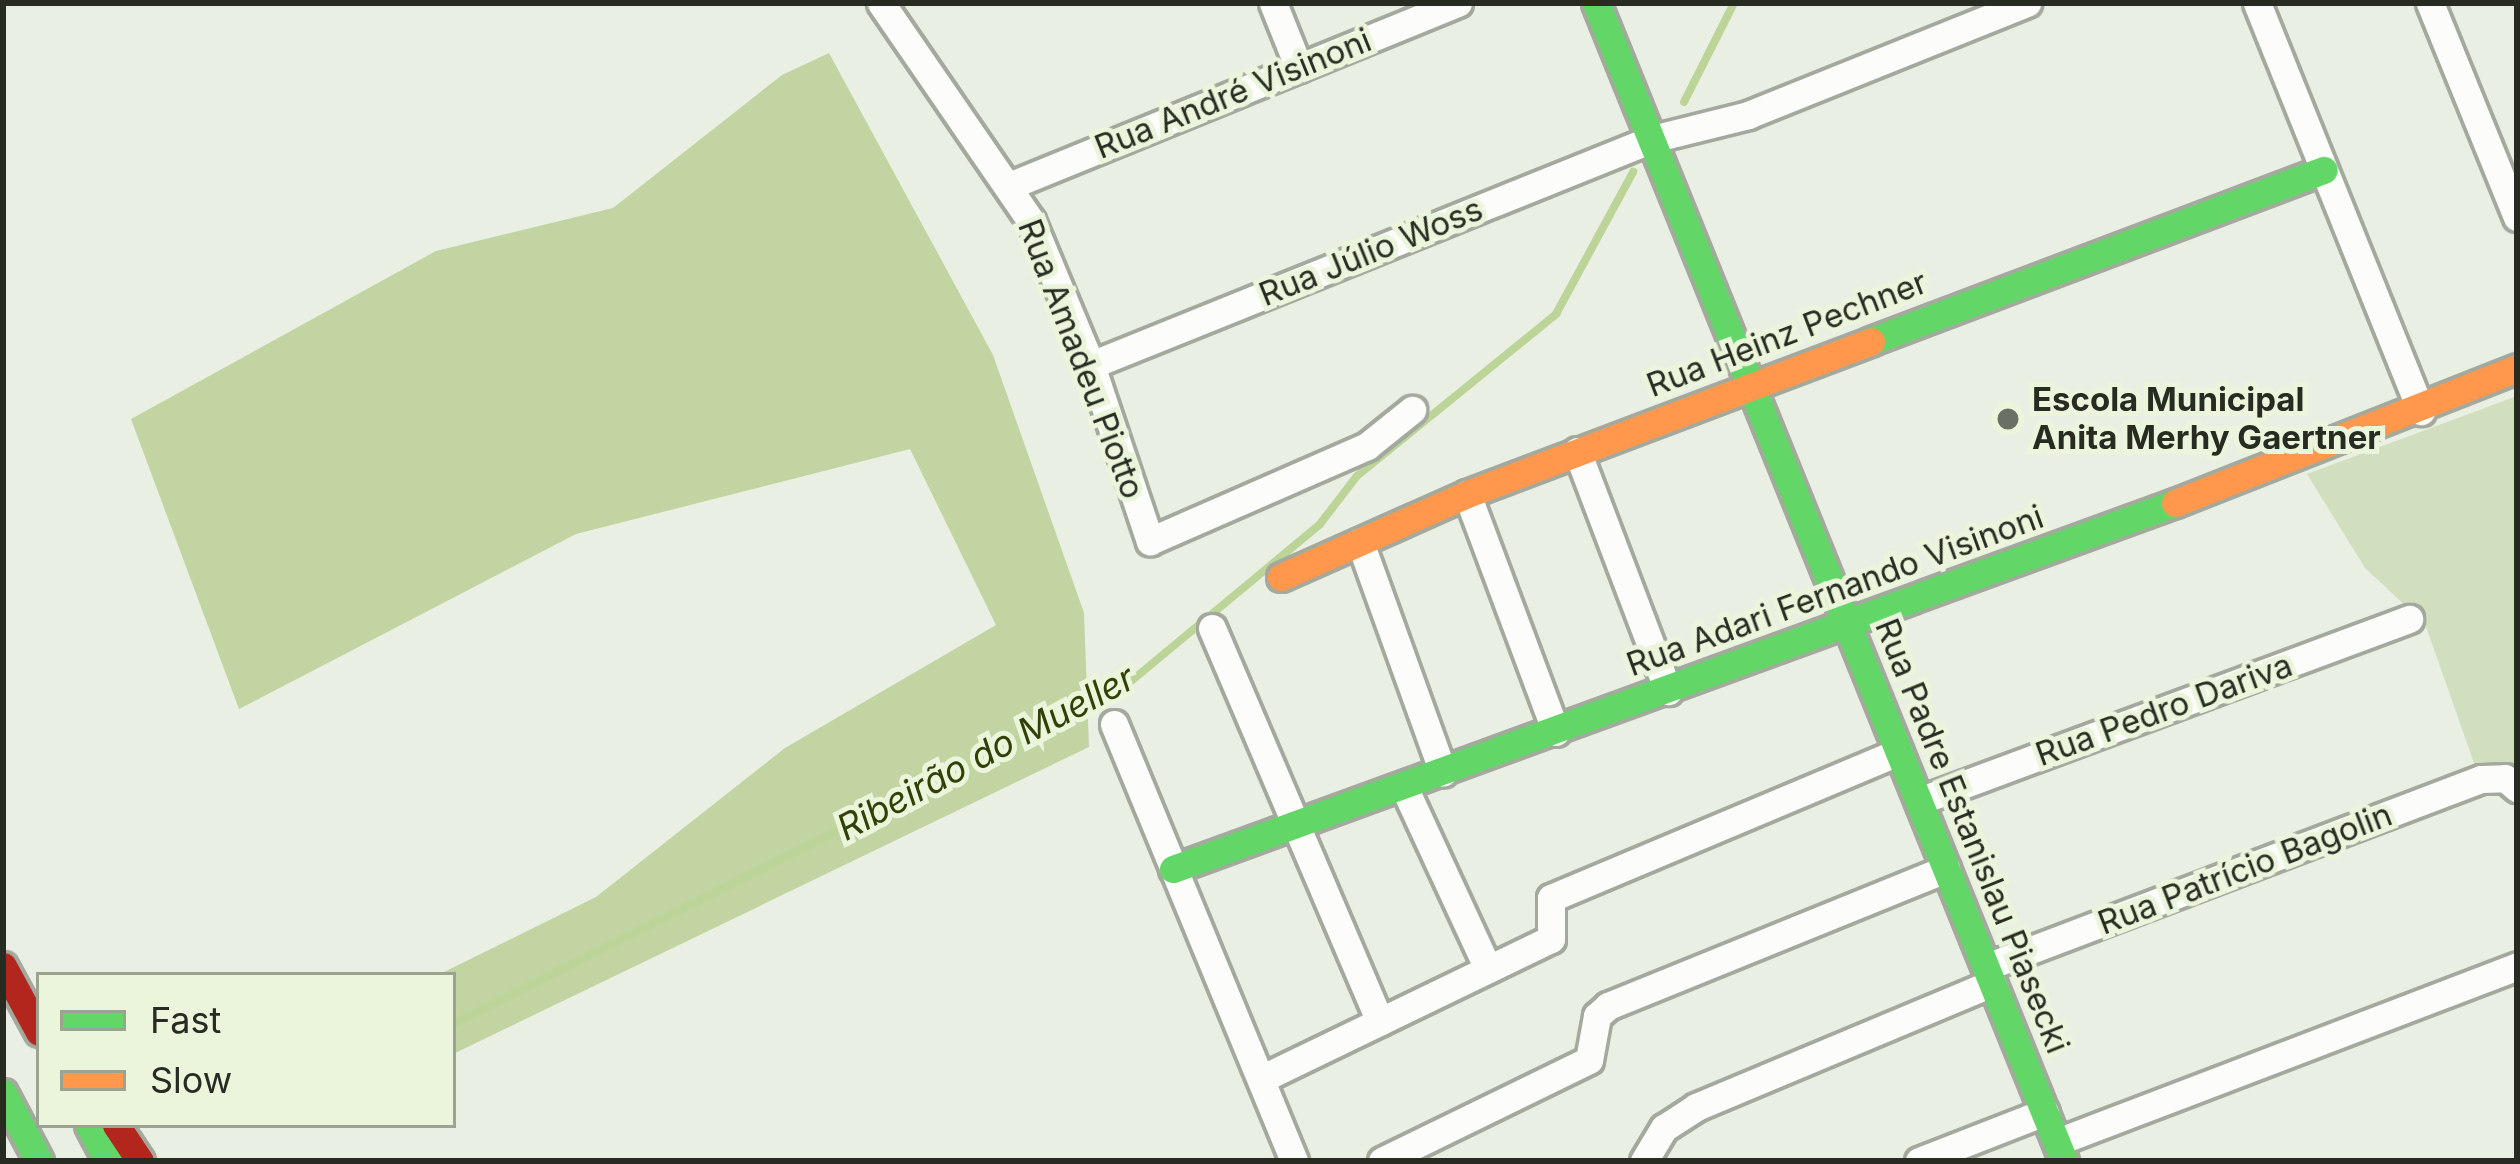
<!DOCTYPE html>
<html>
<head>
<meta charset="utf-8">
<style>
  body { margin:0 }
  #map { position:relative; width:2520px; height:1164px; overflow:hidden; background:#e9efe2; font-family:Inter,sans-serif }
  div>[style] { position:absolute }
  .green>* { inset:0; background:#d1dfbe }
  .forest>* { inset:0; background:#c1d4a2 }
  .stream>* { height:8px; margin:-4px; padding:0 4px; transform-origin:4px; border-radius:4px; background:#bdd498 }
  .roads { filter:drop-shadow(3px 0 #a4a99e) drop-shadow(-3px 0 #a4a99e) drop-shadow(0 3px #a4a99e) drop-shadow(0 -3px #a4a99e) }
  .street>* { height:27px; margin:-13.5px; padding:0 13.5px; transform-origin:13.5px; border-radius:13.5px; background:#fcfdfb }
  .fast>* { height:27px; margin:-13.5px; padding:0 13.5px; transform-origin:13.5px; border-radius:13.5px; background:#63d668 }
  .slow>* { height:27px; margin:-13.5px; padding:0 13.5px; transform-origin:13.5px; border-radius:13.5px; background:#ff974d }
  .jam>* { height:27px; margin:-13.5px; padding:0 13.5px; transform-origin:13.5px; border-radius:13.5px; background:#b3261e }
  .dots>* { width:33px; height:33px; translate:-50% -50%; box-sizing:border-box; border:6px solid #eaf5dc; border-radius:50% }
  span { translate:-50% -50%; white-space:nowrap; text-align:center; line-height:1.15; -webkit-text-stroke:10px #eaf5dc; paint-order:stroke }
  .street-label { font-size:33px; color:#272b21 }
  .poi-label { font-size:33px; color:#272b21; font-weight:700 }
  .left { translate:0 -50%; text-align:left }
  .water-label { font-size:36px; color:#2f4104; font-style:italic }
  .frame { position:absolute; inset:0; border:6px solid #272b21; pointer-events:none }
  .legend { position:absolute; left:36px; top:972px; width:420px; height:156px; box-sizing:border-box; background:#eaf5dc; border:3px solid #9ca491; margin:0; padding:15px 21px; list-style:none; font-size:36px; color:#272b21 }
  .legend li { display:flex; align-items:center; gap:24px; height:60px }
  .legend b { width:60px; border:3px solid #9ca491 }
</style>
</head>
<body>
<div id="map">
  <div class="green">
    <div style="clip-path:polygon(2517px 396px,2517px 765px,2474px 763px,2425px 624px,2365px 568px,2307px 474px)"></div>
  </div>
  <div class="forest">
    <div style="clip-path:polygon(829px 53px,993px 355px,1084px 613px,1089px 747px,453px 1054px,453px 975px,438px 975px,596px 897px,785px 748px,996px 625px,910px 449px,576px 534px,239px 709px,131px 419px,436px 251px,613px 208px,782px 75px)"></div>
  </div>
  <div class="stream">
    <div style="left:1684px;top:102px;width:111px;rotate:-63.2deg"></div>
    <div style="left:453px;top:1024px;width:751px;rotate:-26.67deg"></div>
    <div style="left:1124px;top:687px;width:255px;rotate:-39.7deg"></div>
    <div style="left:1320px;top:524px;width:61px;rotate:-52.4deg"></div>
    <div style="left:1357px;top:476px;width:257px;rotate:-39.1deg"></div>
    <div style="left:1556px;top:314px;width:162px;rotate:-61.5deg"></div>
  </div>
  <div class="roads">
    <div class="street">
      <div style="left:881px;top:3px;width:265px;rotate:55.5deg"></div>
      <div style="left:1031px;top:221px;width:156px;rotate:67.4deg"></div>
      <div style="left:1091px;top:365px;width:186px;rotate:71.5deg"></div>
      <div style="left:1150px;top:541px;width:237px;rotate:-23.6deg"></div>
      <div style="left:1367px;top:446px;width:58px;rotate:-38.7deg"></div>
      <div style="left:1273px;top:3px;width:70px;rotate:68.2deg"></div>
      <div style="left:2257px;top:3px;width:440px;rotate:68.1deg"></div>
      <div style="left:2430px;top:3px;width:231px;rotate:67.9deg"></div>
      <div style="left:1009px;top:186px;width:485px;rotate:-22.2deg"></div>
      <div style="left:1091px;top:365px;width:605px;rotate:-21.94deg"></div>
      <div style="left:1652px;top:139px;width:99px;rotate:-14deg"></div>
      <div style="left:1748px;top:115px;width:301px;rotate:-21.9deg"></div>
      <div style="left:1577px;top:451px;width:257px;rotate:69.2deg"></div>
      <div style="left:1467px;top:494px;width:254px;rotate:69.5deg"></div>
      <div style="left:1360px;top:542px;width:245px;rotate:70.2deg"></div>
      <div style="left:1212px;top:628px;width:428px;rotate:66.9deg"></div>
      <div style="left:1114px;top:724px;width:473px;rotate:67.6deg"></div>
      <div style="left:1404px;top:787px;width:200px;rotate:65.2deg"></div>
      <div style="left:1919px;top:801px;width:523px;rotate:-20.38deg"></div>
      <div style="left:1986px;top:967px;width:529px;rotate:-20.8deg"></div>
      <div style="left:2481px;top:779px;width:24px;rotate:-2deg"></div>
      <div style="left:2505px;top:778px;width:16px;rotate:40deg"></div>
      <div style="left:1261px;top:1079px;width:322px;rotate:-25.8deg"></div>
      <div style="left:1551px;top:939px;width:41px;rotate:-90deg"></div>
      <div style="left:1551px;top:898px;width:377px;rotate:-22.8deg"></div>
      <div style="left:2057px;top:1142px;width:493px;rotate:-20.9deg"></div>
      <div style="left:1382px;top:1161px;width:230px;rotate:-26deg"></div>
      <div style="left:1589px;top:1060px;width:45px;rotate:-79.7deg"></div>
      <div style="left:1597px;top:1016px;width:15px;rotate:-42deg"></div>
      <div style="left:1608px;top:1006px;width:365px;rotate:-22.1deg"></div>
      <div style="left:1644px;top:1161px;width:39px;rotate:-59deg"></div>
      <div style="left:1664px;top:1128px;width:38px;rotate:-33deg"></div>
      <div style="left:1696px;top:1107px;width:321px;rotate:-22.7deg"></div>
      <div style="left:1919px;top:1161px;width:135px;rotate:-21.3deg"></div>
    </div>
    <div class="fast">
      <div style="left:1596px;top:3px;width:1249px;rotate:67.99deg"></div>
      <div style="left:1871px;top:341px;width:484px;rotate:-20.7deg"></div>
      <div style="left:1173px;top:869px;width:1067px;rotate:-20.07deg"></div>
      <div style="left:3px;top:1093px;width:77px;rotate:62.1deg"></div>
      <div style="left:89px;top:1125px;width:41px;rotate:62.2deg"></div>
    </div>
    <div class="slow">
      <div style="left:2175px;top:503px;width:368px;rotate:-21.5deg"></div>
      <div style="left:1281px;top:577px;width:204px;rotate:-24deg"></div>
      <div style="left:1467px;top:494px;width:432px;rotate:-20.7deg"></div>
    </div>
    <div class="jam">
      <div style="left:3px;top:966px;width:75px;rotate:61.4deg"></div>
      <div style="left:116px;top:1125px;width:43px;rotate:56.3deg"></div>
    </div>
  </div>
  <div class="dots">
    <div style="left:2008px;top:419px;background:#6b7065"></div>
  </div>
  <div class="street-label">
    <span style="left:1233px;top:94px;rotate:-22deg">Rua André Visinoni</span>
    <span style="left:1371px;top:252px;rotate:-22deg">Rua Júlio Woss</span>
    <span style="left:1787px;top:334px;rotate:-21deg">Rua Heinz Pechner</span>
    <span style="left:1081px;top:359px;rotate:69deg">Rua Amadeu Piotto</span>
    <span style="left:1835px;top:591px;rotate:-20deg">Rua Adari Fernando Visinoni</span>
    <span style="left:2164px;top:710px;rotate:-20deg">Rua Pedro Dariva</span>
    <span style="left:1972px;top:836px;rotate:68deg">Rua Padre Estanislau Piasecki</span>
    <span style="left:2245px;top:869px;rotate:-21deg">Rua Patrício Bagolin</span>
  </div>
  <div class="poi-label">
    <span class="left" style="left:2032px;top:419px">Escola Municipal<br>Anita Merhy Gaertner</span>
  </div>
  <div class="water-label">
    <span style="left:986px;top:753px;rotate:-28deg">Ribeirão do Mueller</span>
  </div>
  <div class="frame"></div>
  <ul class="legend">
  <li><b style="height:15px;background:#63d668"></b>Fast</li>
  <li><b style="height:15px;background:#ff974d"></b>Slow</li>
  </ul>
</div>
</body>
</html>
